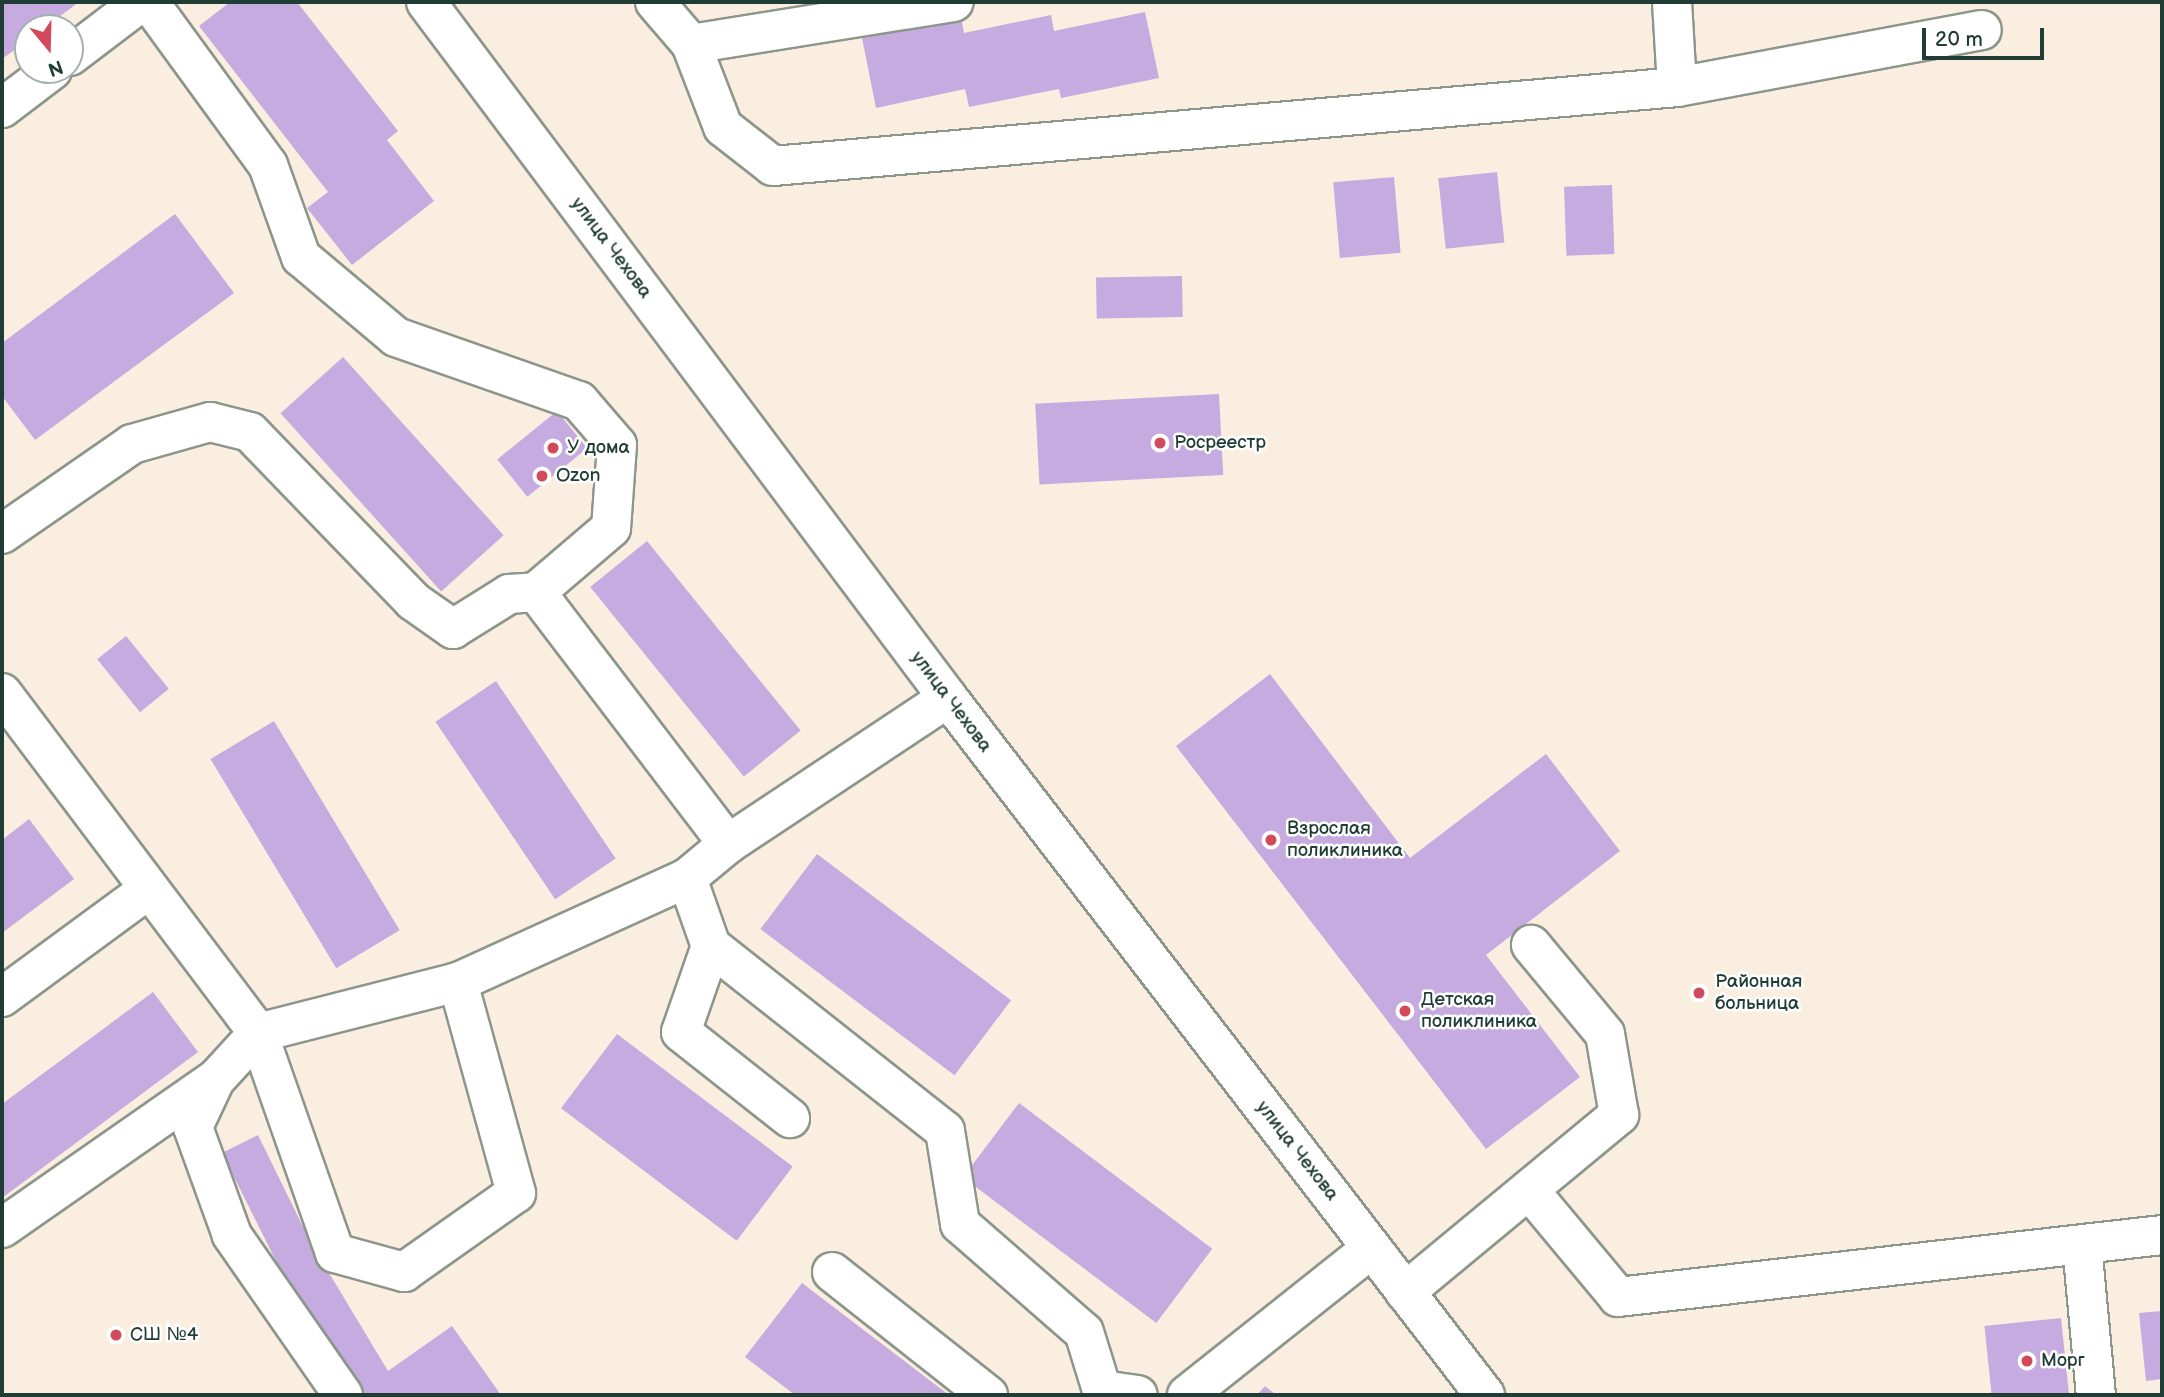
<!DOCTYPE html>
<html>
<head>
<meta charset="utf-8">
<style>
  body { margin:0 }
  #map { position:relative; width:2164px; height:1397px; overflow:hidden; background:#faeee0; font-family:"Balsamiq Sans",sans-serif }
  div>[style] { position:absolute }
  .building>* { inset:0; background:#c5abe0; transform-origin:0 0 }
  .roads { filter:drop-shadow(2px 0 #8c968a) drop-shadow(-2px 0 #8c968a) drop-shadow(0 2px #8c968a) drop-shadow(0 -2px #8c968a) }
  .minor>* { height:38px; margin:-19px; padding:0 19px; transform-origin:19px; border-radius:19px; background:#fff }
  .dots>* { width:19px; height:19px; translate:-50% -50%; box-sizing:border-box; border:4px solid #fff; border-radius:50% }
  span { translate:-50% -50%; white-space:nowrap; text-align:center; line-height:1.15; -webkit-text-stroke:5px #fff; paint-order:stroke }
  .street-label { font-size:19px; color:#1f3d34 }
  .poi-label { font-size:19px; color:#1f3d34 }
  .left { translate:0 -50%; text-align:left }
  .frame { position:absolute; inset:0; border:4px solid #1f3d34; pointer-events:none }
  .north { position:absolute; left:14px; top:14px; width:70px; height:70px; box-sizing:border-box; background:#fff; border:2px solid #a5b1ae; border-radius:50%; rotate:161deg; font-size:19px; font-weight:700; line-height:28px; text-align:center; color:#1f3d34 }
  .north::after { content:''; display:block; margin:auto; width:24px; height:32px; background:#d1495b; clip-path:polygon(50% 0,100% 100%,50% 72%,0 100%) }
  .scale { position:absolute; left:1922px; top:28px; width:122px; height:32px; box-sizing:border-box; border:4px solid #1f3d34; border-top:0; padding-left:9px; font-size:21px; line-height:24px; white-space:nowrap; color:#1f3d34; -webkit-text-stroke:5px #fff; paint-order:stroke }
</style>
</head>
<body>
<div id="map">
  <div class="building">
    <div style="clip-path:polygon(2px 2px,79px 2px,44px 28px,28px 28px,28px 40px,2px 59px)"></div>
    <div style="clip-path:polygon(230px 2px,297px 2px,398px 131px,387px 140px,434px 201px,352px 265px,307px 208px,328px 192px,199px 26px)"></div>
    <div style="clip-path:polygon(1145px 12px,1159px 78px,1061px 98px,1059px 89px,969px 107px,965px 89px,876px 108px,862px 38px,961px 17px,964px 33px,1051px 15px,1054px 31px)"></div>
    <div style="left:1497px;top:172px;width:71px;height:59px;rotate:84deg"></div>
    <div style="left:1394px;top:177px;width:76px;height:61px;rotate:85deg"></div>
    <div style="left:1612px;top:185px;width:69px;height:48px;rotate:88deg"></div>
    <div style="clip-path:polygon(175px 214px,234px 293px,35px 440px,2px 396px,2px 343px)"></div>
    <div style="left:1182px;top:276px;width:41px;height:86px;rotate:89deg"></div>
    <div style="left:343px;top:357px;width:240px;height:84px;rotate:48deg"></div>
    <div style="left:1219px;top:394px;width:81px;height:184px;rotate:87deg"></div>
    <div style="left:557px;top:411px;width:48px;height:77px;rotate:51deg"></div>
    <div style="left:647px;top:541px;width:244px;height:73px;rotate:51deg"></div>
    <div style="left:126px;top:636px;width:68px;height:37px;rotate:51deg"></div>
    <div style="clip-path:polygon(1270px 674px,1410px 858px,1546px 754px,1620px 851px,1486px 955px,1580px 1077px,1486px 1149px,1176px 746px)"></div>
    <div style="left:496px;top:681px;width:214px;height:73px;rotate:56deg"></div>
    <div style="left:274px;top:721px;width:244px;height:74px;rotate:59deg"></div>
    <div style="clip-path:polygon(29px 819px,74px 879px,2px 933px,2px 840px)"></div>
    <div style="left:817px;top:854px;width:243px;height:94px;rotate:37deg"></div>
    <div style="clip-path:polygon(153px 992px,198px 1052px,2px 1198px,2px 1104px)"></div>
    <div style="left:617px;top:1034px;width:220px;height:93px;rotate:37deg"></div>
    <div style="left:1019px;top:1103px;width:242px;height:93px;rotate:37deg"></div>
    <div style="clip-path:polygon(258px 1135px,311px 1243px,388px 1371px,452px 1326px,501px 1395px,361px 1395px,276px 1261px,222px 1153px)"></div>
    <div style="clip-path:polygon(802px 1283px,949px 1395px,795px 1395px,745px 1357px)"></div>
    <div style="clip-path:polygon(2162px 1311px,2162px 1379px,2146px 1381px,2139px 1313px)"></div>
    <div style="left:2061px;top:1318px;width:77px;height:77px;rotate:84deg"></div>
    <div style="clip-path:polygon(1265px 1386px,1276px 1395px,1257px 1395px)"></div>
  </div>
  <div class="roads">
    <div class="minor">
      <div style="left:149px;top:2px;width:202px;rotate:53.9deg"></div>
      <div style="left:268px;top:165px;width:98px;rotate:70.3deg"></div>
      <div style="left:301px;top:257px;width:124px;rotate:40.1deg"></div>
      <div style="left:396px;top:337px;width:194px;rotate:19.3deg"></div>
      <div style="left:579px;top:401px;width:58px;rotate:49.2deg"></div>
      <div style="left:617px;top:445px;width:83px;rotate:94.1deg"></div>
      <div style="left:611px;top:528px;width:99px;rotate:139.5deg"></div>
      <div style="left:536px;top:592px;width:317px;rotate:52.7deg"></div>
      <div style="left:426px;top:2px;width:870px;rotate:53.13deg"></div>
      <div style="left:948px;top:698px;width:880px;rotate:52.39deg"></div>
      <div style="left:655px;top:2px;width:55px;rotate:49.4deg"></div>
      <div style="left:691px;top:44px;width:89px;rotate:68.9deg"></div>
      <div style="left:723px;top:127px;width:63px;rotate:38deg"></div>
      <div style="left:773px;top:166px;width:907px;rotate:-4.99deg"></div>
      <div style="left:1677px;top:87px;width:310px;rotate:-10.6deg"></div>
      <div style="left:1672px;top:2px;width:85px;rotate:86.6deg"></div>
      <div style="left:691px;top:44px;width:266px;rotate:-9.1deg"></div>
      <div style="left:70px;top:56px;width:89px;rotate:-37.3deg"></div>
      <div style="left:2px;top:108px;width:63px;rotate:-37.2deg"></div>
      <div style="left:2px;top:534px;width:158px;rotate:-34.7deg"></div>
      <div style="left:132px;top:444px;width:81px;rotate:-15.8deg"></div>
      <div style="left:210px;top:422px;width:41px;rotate:14deg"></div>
      <div style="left:250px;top:432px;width:235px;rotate:46deg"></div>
      <div style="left:413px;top:601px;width:49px;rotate:35deg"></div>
      <div style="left:453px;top:629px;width:66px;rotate:-32deg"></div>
      <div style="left:509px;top:594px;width:27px;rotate:-4deg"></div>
      <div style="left:2px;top:693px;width:426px;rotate:53deg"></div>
      <div style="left:258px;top:1033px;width:233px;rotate:70.7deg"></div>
      <div style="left:335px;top:1253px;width:72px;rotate:15.4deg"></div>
      <div style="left:404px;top:1272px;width:137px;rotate:-35.2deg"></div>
      <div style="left:516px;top:1193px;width:219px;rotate:-105.4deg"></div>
      <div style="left:687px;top:878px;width:72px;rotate:70.6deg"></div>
      <div style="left:711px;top:946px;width:298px;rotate:38.3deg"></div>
      <div style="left:945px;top:1131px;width:94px;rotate:80.8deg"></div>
      <div style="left:960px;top:1224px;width:164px;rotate:41.1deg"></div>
      <div style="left:1084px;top:1332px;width:61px;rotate:72.8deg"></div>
      <div style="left:1102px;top:1390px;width:36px;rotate:8deg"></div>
      <div style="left:711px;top:946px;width:91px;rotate:109.2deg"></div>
      <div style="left:681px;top:1032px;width:139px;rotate:38.3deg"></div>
      <div style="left:2px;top:997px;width:182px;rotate:-36.3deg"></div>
      <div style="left:1529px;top:1190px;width:139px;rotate:50.2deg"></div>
      <div style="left:1618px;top:1297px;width:548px;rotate:-6.5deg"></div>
      <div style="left:2px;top:1228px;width:257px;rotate:-34.9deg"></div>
      <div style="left:2082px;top:1245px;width:151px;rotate:84.7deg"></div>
      <div style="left:832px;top:1272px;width:199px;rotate:38.3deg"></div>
      <div style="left:1405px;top:1292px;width:278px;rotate:-39.6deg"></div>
      <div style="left:1619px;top:1115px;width:82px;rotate:-99.8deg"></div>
      <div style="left:1605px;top:1034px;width:116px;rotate:-129.7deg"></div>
      <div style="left:343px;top:1395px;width:195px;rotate:-124.8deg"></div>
      <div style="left:232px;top:1235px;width:115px;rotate:-109.9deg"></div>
      <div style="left:193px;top:1127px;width:52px;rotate:-64.9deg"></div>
      <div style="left:215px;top:1080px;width:64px;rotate:-47.5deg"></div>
      <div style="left:258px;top:1033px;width:206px;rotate:-14.3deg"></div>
      <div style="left:458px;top:982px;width:252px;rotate:-24.4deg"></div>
      <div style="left:687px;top:878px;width:53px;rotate:-39.7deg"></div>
      <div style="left:728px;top:844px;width:264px;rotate:-33.6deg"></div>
      <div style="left:1187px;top:1395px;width:236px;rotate:-38.5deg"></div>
    </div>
  </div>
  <div class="dots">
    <div style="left:1160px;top:443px;background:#d1495b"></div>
    <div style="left:553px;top:448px;background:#d1495b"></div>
    <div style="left:542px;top:476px;background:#d1495b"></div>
    <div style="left:1271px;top:840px;background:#d1495b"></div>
    <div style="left:1699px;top:993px;background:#d1495b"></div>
    <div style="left:1405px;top:1011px;background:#d1495b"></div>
    <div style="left:116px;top:1335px;background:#d1495b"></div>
    <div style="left:2027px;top:1361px;background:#d1495b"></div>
  </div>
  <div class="street-label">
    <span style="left:611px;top:248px;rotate:53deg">улица Чехова</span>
    <span style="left:951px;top:702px;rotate:53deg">улица Чехова</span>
    <span style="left:1297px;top:1151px;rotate:52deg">улица Чехова</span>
  </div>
  <div class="poi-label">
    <span class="left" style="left:1174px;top:443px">Росреестр</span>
    <span class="left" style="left:567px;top:448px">У дома</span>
    <span class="left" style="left:556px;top:476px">Ozon</span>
    <span class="left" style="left:1287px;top:840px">Взрослая<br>поликлиника</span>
    <span class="left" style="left:1715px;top:993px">Районная<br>больница</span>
    <span class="left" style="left:1421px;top:1011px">Детская<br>поликлиника</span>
    <span class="left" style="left:130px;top:1335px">СШ №4</span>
    <span class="left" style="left:2041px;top:1361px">Морг</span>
  </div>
  <div class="frame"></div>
  <div class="north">N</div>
  <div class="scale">20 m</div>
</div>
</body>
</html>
